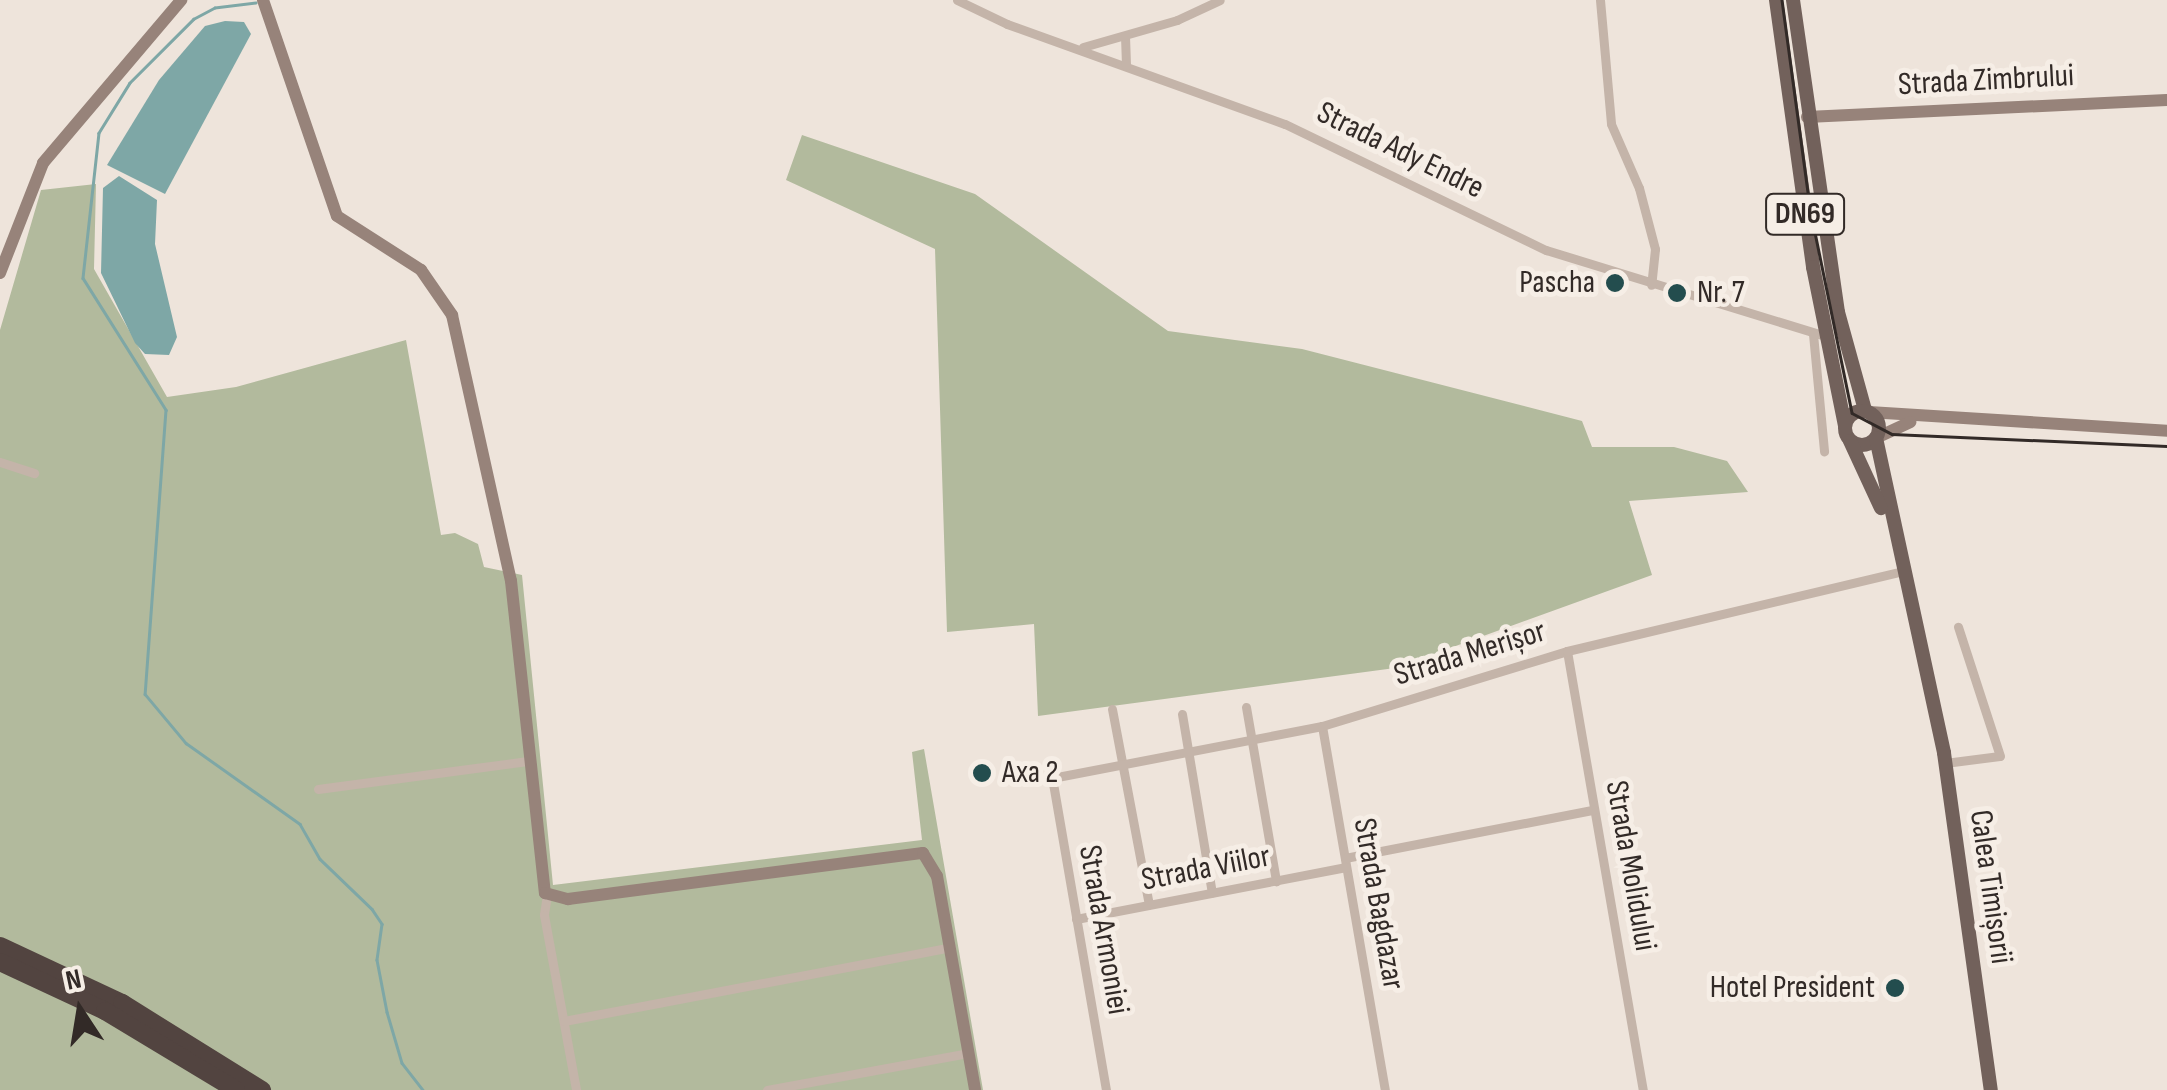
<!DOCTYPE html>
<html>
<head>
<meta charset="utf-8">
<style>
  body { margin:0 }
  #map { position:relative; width:2167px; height:1090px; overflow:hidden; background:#eee4db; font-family:"Sofia Sans Condensed",sans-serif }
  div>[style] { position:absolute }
  .green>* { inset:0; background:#b2ba9d }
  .water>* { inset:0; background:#7ea7a6 }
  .stream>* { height:2.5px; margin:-1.25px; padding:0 1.25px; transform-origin:1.25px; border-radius:1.25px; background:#7ea7a6 }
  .street>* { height:9px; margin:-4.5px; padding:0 4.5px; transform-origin:4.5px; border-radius:4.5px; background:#c4b4a9 }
  .secondary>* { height:12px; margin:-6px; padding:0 6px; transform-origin:6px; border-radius:6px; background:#97837a }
  .primary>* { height:14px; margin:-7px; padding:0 7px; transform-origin:7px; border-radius:7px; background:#72615b }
  .primary>.ring { margin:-7px; padding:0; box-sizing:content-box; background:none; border:14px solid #72615b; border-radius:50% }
  .highway>* { height:18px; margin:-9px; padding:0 9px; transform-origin:9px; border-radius:9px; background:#524440 }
  .tram>* { height:2.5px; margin:-1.25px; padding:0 1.25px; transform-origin:1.25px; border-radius:1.25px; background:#322a27 }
  .dots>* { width:28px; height:28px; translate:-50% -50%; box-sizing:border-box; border:5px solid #f6eee6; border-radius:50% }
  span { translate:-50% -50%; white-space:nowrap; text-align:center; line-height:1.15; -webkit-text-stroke:10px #f6eee6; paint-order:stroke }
  .shield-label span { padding:2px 8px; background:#f6eee6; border:2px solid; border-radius:8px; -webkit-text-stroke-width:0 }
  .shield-label { font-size:30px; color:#322a27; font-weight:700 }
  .street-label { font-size:32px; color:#322a27 }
  .poi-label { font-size:32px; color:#322a27 }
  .right { translate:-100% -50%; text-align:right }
  .left { translate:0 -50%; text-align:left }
  .north { position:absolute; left:30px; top:960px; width:100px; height:100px; -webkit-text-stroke:8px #f6eee6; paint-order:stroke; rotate:348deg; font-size:28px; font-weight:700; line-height:40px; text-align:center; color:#322a27 }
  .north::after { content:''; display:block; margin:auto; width:35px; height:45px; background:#322a27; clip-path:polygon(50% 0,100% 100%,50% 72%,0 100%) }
</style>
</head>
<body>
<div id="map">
  <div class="green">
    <div style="clip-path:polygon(802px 135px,975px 194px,1168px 331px,1302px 349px,1582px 421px,1592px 447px,1674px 447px,1727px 461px,1748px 492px,1629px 501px,1652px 575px,1395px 668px,1038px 716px,1034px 624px,947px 632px,935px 249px,786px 180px)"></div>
    <div style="clip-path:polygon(96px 184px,94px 269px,167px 397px,236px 387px,406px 340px,441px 535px,455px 533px,478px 544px,484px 567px,522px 575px,553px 885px,922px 840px,912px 752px,924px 749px,983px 1090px,0 1090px,0 330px,41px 190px)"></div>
  </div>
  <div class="water">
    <div style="clip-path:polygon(225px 21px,244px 22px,251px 34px,165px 194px,107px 165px,159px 80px,205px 26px)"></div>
    <div style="clip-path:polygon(119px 176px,157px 200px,155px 244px,177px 337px,169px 355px,145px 354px,135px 343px,101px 273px,103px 188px)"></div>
  </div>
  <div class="stream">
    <div style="left:256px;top:3px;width:41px;rotate:173deg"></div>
    <div style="left:215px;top:8px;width:24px;rotate:152deg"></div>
    <div style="left:194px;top:19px;width:91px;rotate:135deg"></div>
    <div style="left:130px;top:83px;width:59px;rotate:121.8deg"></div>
    <div style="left:99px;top:133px;width:146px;rotate:96.3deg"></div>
    <div style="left:83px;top:278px;width:156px;rotate:57.8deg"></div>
    <div style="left:166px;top:410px;width:285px;rotate:94.2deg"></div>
    <div style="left:145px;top:694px;width:64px;rotate:50.1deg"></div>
    <div style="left:186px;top:743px;width:140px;rotate:35.4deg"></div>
    <div style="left:300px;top:824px;width:40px;rotate:60.3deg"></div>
    <div style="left:320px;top:859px;width:72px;rotate:43.9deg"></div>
    <div style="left:372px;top:909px;width:18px;rotate:56deg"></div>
    <div style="left:382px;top:924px;width:36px;rotate:98deg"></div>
    <div style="left:377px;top:960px;width:53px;rotate:79.1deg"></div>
    <div style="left:387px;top:1012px;width:53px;rotate:73.6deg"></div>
    <div style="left:402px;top:1063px;width:34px;rotate:52deg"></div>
  </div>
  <div class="street">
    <div style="left:957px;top:0;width:55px;rotate:25.6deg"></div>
    <div style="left:1007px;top:24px;width:295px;rotate:19.8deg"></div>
    <div style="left:1285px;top:124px;width:290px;rotate:25.8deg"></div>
    <div style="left:1546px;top:250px;width:292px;rotate:17.1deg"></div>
    <div style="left:1600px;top:0;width:124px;rotate:84.9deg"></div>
    <div style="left:1611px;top:124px;width:70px;rotate:66.4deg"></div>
    <div style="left:1639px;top:188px;width:63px;rotate:75.3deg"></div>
    <div style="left:1655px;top:249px;width:36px;rotate:96deg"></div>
    <div style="left:1125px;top:36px;width:30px;rotate:88deg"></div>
    <div style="left:1083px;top:47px;width:98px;rotate:-16deg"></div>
    <div style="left:1177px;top:20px;width:47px;rotate:-24.9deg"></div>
    <div style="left:1813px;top:334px;width:118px;rotate:84.6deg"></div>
    <div style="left:0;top:462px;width:36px;rotate:18deg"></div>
    <div style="left:1567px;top:651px;width:446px;rotate:80.2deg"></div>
    <div style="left:1246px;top:707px;width:177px;rotate:80.2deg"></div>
    <div style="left:1112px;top:709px;width:199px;rotate:79.3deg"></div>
    <div style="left:1182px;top:714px;width:181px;rotate:80.5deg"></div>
    <div style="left:1322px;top:726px;width:369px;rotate:80.2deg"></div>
    <div style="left:1945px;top:763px;width:55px;rotate:-7.3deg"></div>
    <div style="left:2000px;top:756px;width:136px;rotate:-108deg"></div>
    <div style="left:318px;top:789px;width:213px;rotate:-7.6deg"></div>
    <div style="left:1345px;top:858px;width:253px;rotate:-11deg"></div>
    <div style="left:547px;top:895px;width:20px;rotate:99deg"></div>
    <div style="left:544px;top:915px;width:178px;rotate:79.6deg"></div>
    <div style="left:1076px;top:919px;width:275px;rotate:-10.9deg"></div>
    <div style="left:564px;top:1021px;width:394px;rotate:-10.8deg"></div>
    <div style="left:767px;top:1090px;width:204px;rotate:-10.4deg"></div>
    <div style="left:1106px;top:1090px;width:317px;rotate:-99.8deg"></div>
    <div style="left:1052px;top:778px;width:275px;rotate:-10.9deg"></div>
    <div style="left:1322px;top:726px;width:256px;rotate:-17deg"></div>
    <div style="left:1567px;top:651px;width:344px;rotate:-13.4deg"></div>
  </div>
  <div class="secondary">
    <div style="left:263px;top:0;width:228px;rotate:71.1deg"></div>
    <div style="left:337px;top:216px;width:100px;rotate:32.7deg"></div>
    <div style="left:421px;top:270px;width:55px;rotate:55.4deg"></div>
    <div style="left:452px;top:315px;width:272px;rotate:77.5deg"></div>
    <div style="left:511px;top:581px;width:314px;rotate:83.8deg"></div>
    <div style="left:545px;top:893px;width:24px;rotate:15deg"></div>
    <div style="left:568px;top:899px;width:358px;rotate:-7.4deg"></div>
    <div style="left:923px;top:853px;width:27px;rotate:59deg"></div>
    <div style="left:937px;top:876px;width:217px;rotate:79.9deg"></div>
    <div style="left:1807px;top:117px;width:360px;rotate:-2.7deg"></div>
    <div style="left:0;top:273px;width:118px;rotate:-68.6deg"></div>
    <div style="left:43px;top:163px;width:214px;rotate:-49.7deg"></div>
    <div style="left:1869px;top:412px;width:299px;rotate:3.6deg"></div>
    <div style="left:1876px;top:438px;width:38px;rotate:-25deg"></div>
  </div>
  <div class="primary">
    <div style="left:1776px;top:0;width:270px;rotate:82.1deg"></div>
    <div style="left:1813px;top:267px;width:162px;rotate:78.6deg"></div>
    <div style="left:1793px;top:0;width:315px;rotate:81.8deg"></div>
    <div style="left:1838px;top:312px;width:102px;rotate:74.6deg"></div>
    <div class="ring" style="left:1845px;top:411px;width:20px;height:20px"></div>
    <div style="left:1876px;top:438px;width:322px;rotate:77.8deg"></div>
    <div style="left:1944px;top:753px;width:340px;rotate:82.1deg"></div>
    <div style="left:1850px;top:441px;width:74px;rotate:65.2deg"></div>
  </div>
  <div class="highway">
    <div style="left:0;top:946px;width:135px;rotate:25deg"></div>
    <div style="left:122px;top:1003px;width:165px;rotate:31.9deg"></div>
    <div style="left:0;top:962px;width:116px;rotate:25deg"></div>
    <div style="left:105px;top:1011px;width:153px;rotate:31.1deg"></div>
  </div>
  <div class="tram">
    <div style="left:1782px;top:0;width:210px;rotate:82.3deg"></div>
    <div style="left:1810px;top:208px;width:209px;rotate:78.4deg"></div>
    <div style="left:1852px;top:413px;width:45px;rotate:27.7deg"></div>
    <div style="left:1892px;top:434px;width:275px;rotate:2.5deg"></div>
  </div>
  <div class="dots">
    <div style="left:1615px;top:283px;background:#234d4e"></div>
    <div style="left:1677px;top:293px;background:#234d4e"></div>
    <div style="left:982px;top:773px;background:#234d4e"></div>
    <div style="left:1895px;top:988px;background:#234d4e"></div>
  </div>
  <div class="shield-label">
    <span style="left:1805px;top:214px">DN69</span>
  </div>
  <div class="street-label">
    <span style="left:1986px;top:81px;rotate:-3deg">Strada Zimbrului</span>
    <span style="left:1400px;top:151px;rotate:26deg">Strada Ady Endre</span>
    <span style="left:1470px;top:654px;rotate:-17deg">Strada Merișor</span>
    <span style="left:1630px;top:866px;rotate:80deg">Strada Molidului</span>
    <span style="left:1206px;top:869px;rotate:-11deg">Strada Viilor</span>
    <span style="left:1990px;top:887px;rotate:82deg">Calea Timișorii</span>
    <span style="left:1378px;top:904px;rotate:80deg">Strada Bagdazar</span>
    <span style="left:1103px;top:930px;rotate:80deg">Strada Armoniei</span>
  </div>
  <div class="poi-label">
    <span class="right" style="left:1595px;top:283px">Pascha</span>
    <span class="left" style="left:1697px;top:293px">Nr. 7</span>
    <span class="left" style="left:1002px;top:773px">Axa 2</span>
    <span class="right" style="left:1875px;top:988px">Hotel President</span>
  </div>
  <div class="north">N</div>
</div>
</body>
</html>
